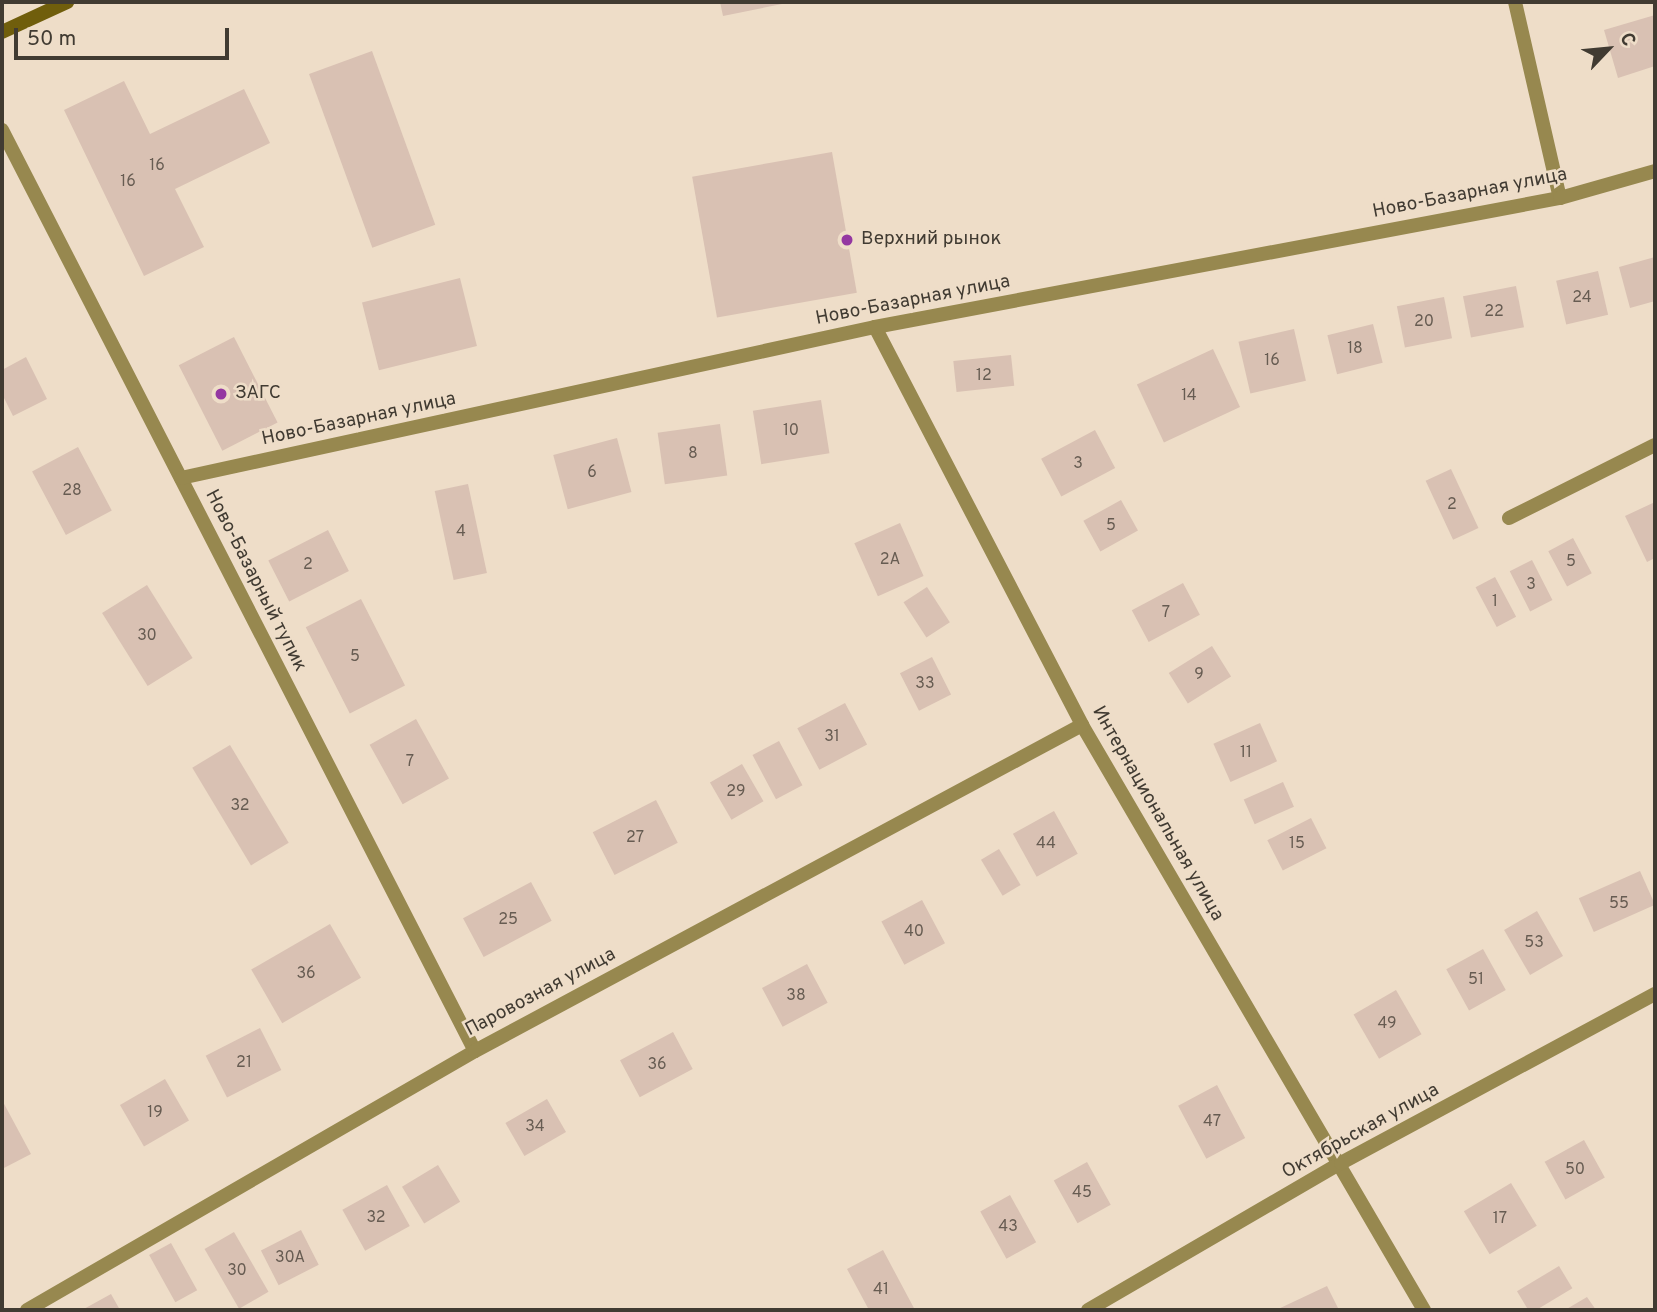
<!DOCTYPE html>
<html>
<head>
<meta charset="utf-8">
<style>
  body { margin:0 }
  #map { position:relative; width:1657px; height:1312px; overflow:hidden; background:#eeddc8; font-family:Overpass,sans-serif }
  div>[style] { position:absolute }
  .building>* { inset:0; background:#d9c1b3; transform-origin:0 0 }
  .street>* { height:14px; margin:-7px; padding:0 7px; transform-origin:7px; border-radius:7px; background:#97884f }
  .secondary>* { height:14px; margin:-7px; padding:0 7px; transform-origin:7px; border-radius:7px; background:#705e0c }
  .dots>* { width:19px; height:19px; translate:-50% -50%; box-sizing:border-box; border:4px solid #eeddc8; border-radius:50% }
  span { translate:-50% -50%; white-space:nowrap; text-align:center; line-height:1.15; -webkit-text-stroke:5px #eeddc8; paint-order:stroke }
  .number-label { font-size:16px; color:#675c52 }
  .number-label span { -webkit-text-stroke-width:0 }
  .street-label { font-size:19px; color:#413b32 }
  .poi-label { font-size:19px; color:#413b32 }
  .left { translate:0 -50%; text-align:left }
  .frame { position:absolute; inset:0; border:4px solid #413b32; pointer-events:none }
  .north { position:absolute; left:1573px; top:14px; width:70px; height:70px; -webkit-text-stroke:5px #eeddc8; paint-order:stroke; rotate:64deg; font-size:19px; font-weight:700; line-height:28px; text-align:center; color:#413b32 }
  .north::after { content:''; display:block; margin:auto; width:24px; height:32px; background:#413b32; clip-path:polygon(50% 0,100% 100%,50% 72%,0 100%) }
  .scale { position:absolute; left:14px; top:28px; width:215px; height:32px; box-sizing:border-box; border:4px solid #413b32; border-top:0; padding-left:9px; font-size:21px; line-height:24px; white-space:nowrap; color:#413b32; -webkit-text-stroke:5px #eeddc8; paint-order:stroke }
</style>
</head>
<body>
<div id="map">
  <div class="building">
    <div style="clip-path:polygon(720px 2px,787px 2px,787px 3px,723px 16px)"></div>
    <div style="clip-path:polygon(1655px 15px,1655px 66px,1618px 78px,1604px 30px)"></div>
    <div style="left:372px;top:51px;width:185px;height:67px;rotate:70deg"></div>
    <div style="clip-path:polygon(124px 81px,150px 134px,244px 89px,270px 143px,175px 189px,204px 247px,144px 276px,64px 110px)"></div>
    <div style="left:832px;top:152px;width:143px;height:142px;rotate:80deg"></div>
    <div style="clip-path:polygon(1655px 257px,1655px 301px,1630px 308px,1619px 267px)"></div>
    <div style="left:1598px;top:271px;width:45px;height:43px;rotate:77deg"></div>
    <div style="left:460px;top:278px;width:70px;height:101px;rotate:76deg"></div>
    <div style="left:1516px;top:286px;width:42px;height:54px;rotate:79deg"></div>
    <div style="left:1444px;top:297px;width:42px;height:48px;rotate:79deg"></div>
    <div style="left:1373px;top:324px;width:40px;height:47px;rotate:76deg"></div>
    <div style="left:1294px;top:329px;width:53px;height:57px;rotate:77deg"></div>
    <div style="left:234px;top:337px;width:96px;height:62px;rotate:63deg"></div>
    <div style="left:1213px;top:349px;width:64px;height:84px;rotate:65deg"></div>
    <div style="left:1011px;top:355px;width:31px;height:58px;rotate:84deg"></div>
    <div style="clip-path:polygon(26px 357px,47px 399px,13px 416px,2px 394px,2px 370px)"></div>
    <div style="left:821px;top:400px;width:54px;height:69px;rotate:81deg"></div>
    <div style="left:720px;top:424px;width:52px;height:63px;rotate:82deg"></div>
    <div style="left:1095px;top:430px;width:43px;height:61px;rotate:62deg"></div>
    <div style="left:617px;top:438px;width:56px;height:66px;rotate:75deg"></div>
    <div style="left:78px;top:447px;width:72px;height:52px;rotate:62deg"></div>
    <div style="left:1451px;top:469px;width:65px;height:28px;rotate:65deg"></div>
    <div style="left:468px;top:484px;width:91px;height:34px;rotate:78deg"></div>
    <div style="left:1121px;top:500px;width:35px;height:43px;rotate:61deg"></div>
    <div style="clip-path:polygon(1655px 502px,1655px 558px,1647px 562px,1625px 516px)"></div>
    <div style="left:900px;top:523px;width:58px;height:50px;rotate:66deg"></div>
    <div style="left:328px;top:530px;width:46px;height:67px;rotate:63deg"></div>
    <div style="left:1573px;top:538px;width:40px;height:28px;rotate:62deg"></div>
    <div style="left:1532px;top:560px;width:45px;height:25px;rotate:63deg"></div>
    <div style="left:1495px;top:577px;width:45px;height:22px;rotate:62deg"></div>
    <div style="left:1183px;top:583px;width:36px;height:58px;rotate:62deg"></div>
    <div style="left:147px;top:585px;width:86px;height:53px;rotate:58deg"></div>
    <div style="left:927px;top:587px;width:42px;height:28px;rotate:57deg"></div>
    <div style="left:361px;top:599px;width:97px;height:62px;rotate:63deg"></div>
    <div style="left:1212px;top:646px;width:36px;height:51px;rotate:58deg"></div>
    <div style="left:932px;top:657px;width:42px;height:36px;rotate:63deg"></div>
    <div style="left:845px;top:703px;width:47px;height:54px;rotate:62deg"></div>
    <div style="left:416px;top:719px;width:68px;height:53px;rotate:61deg"></div>
    <div style="left:1260px;top:723px;width:42px;height:51px;rotate:66deg"></div>
    <div style="left:779px;top:741px;width:50px;height:30px;rotate:62deg"></div>
    <div style="left:230px;top:745px;width:114px;height:44px;rotate:59deg"></div>
    <div style="left:742px;top:764px;width:43px;height:37px;rotate:60deg"></div>
    <div style="left:1283px;top:782px;width:27px;height:43px;rotate:66deg"></div>
    <div style="left:656px;top:800px;width:48px;height:71px;rotate:63deg"></div>
    <div style="left:1054px;top:811px;width:49px;height:47px;rotate:61deg"></div>
    <div style="left:1311px;top:818px;width:34px;height:49px;rotate:63deg"></div>
    <div style="left:999px;top:849px;width:42px;height:21px;rotate:59deg"></div>
    <div style="left:1640px;top:871px;width:37px;height:67px;rotate:66deg"></div>
    <div style="left:531px;top:882px;width:44px;height:77px;rotate:62deg"></div>
    <div style="left:922px;top:900px;width:49px;height:46px;rotate:62deg"></div>
    <div style="left:1537px;top:911px;width:52px;height:38px;rotate:60deg"></div>
    <div style="left:330px;top:924px;width:62px;height:91px;rotate:60deg"></div>
    <div style="left:1483px;top:949px;width:47px;height:42px;rotate:61deg"></div>
    <div style="left:807px;top:964px;width:44px;height:51px;rotate:62deg"></div>
    <div style="left:1396px;top:990px;width:51px;height:49px;rotate:60deg"></div>
    <div style="left:260px;top:1028px;width:47px;height:61px;rotate:63deg"></div>
    <div style="left:673px;top:1032px;width:42px;height:60px;rotate:62deg"></div>
    <div style="left:165px;top:1079px;width:48px;height:52px;rotate:60deg"></div>
    <div style="left:1217px;top:1085px;width:60px;height:44px;rotate:62deg"></div>
    <div style="left:547px;top:1099px;width:38px;height:48px;rotate:60deg"></div>
    <div style="clip-path:polygon(2px 1100px,31px 1154px,2px 1169px)"></div>
    <div style="left:1584px;top:1140px;width:43px;height:45px;rotate:61deg"></div>
    <div style="left:1087px;top:1162px;width:49px;height:38px;rotate:61deg"></div>
    <div style="left:438px;top:1165px;width:43px;height:42px;rotate:59deg"></div>
    <div style="left:1511px;top:1183px;width:50px;height:55px;rotate:59deg"></div>
    <div style="left:387px;top:1185px;width:47px;height:51px;rotate:61deg"></div>
    <div style="left:1010px;top:1195px;width:54px;height:34px;rotate:61deg"></div>
    <div style="left:301px;top:1230px;width:39px;height:45px;rotate:63deg"></div>
    <div style="left:234px;top:1232px;width:69px;height:34px;rotate:60deg"></div>
    <div style="left:171px;top:1243px;width:54px;height:25px;rotate:61deg"></div>
    <div style="clip-path:polygon(883px 1250px,915px 1310px,869px 1310px,847px 1269px)"></div>
    <div style="left:1559px;top:1266px;width:26px;height:49px;rotate:59deg"></div>
    <div style="clip-path:polygon(1327px 1286px,1339px 1310px,1276px 1310px)"></div>
    <div style="clip-path:polygon(111px 1294px,120px 1310px,82px 1310px)"></div>
    <div style="clip-path:polygon(1587px 1297px,1596px 1310px,1565px 1310px)"></div>
  </div>
  <div class="street">
    <div style="left:1515px;top:2px;width:201px;rotate:77.1deg"></div>
    <div style="left:2px;top:130px;width:1035px;rotate:62.82deg"></div>
    <div style="left:875px;top:327px;width:449px;rotate:62.5deg"></div>
    <div style="left:1082px;top:725px;width:678px;rotate:59.69deg"></div>
    <div style="left:181px;top:478px;width:710px;rotate:-12.28deg"></div>
    <div style="left:875px;top:327px;width:697px;rotate:-10.67deg"></div>
    <div style="left:1560px;top:198px;width:99px;rotate:-15.9deg"></div>
    <div style="left:1509px;top:518px;width:163px;rotate:-26.6deg"></div>
    <div style="left:27px;top:1310px;width:517px;rotate:-30.03deg"></div>
    <div style="left:475px;top:1051px;width:689px;rotate:-28.24deg"></div>
    <div style="left:1088px;top:1310px;width:293px;rotate:-30.2deg"></div>
    <div style="left:1341px;top:1163px;width:357px;rotate:-28.3deg"></div>
  </div>
  <div class="secondary">
    <div style="left:2px;top:32px;width:72px;rotate:-24.8deg"></div>
  </div>
  <div class="dots">
    <div style="left:847px;top:240px;background:#9437a1"></div>
    <div style="left:221px;top:394px;background:#9437a1"></div>
  </div>
  <div class="number-label">
    <span style="left:157px;top:166px">16</span>
    <span style="left:128px;top:182px">16</span>
    <span style="left:1582px;top:298px">24</span>
    <span style="left:1494px;top:312px">22</span>
    <span style="left:1424px;top:322px">20</span>
    <span style="left:1355px;top:349px">18</span>
    <span style="left:1272px;top:361px">16</span>
    <span style="left:984px;top:376px">12</span>
    <span style="left:1189px;top:396px">14</span>
    <span style="left:791px;top:431px">10</span>
    <span style="left:693px;top:454px">8</span>
    <span style="left:1078px;top:464px">3</span>
    <span style="left:592px;top:473px">6</span>
    <span style="left:72px;top:491px">28</span>
    <span style="left:1452px;top:505px">2</span>
    <span style="left:1111px;top:526px">5</span>
    <span style="left:461px;top:532px">4</span>
    <span style="left:890px;top:560px">2А</span>
    <span style="left:1571px;top:562px">5</span>
    <span style="left:308px;top:565px">2</span>
    <span style="left:1531px;top:585px">3</span>
    <span style="left:1495px;top:602px">1</span>
    <span style="left:1166px;top:613px">7</span>
    <span style="left:147px;top:636px">30</span>
    <span style="left:355px;top:657px">5</span>
    <span style="left:1199px;top:675px">9</span>
    <span style="left:925px;top:684px">33</span>
    <span style="left:832px;top:737px">31</span>
    <span style="left:1246px;top:753px">11</span>
    <span style="left:410px;top:762px">7</span>
    <span style="left:736px;top:792px">29</span>
    <span style="left:240px;top:806px">32</span>
    <span style="left:635px;top:838px">27</span>
    <span style="left:1046px;top:844px">44</span>
    <span style="left:1297px;top:844px">15</span>
    <span style="left:1619px;top:904px">55</span>
    <span style="left:508px;top:920px">25</span>
    <span style="left:914px;top:932px">40</span>
    <span style="left:1534px;top:943px">53</span>
    <span style="left:306px;top:974px">36</span>
    <span style="left:1476px;top:980px">51</span>
    <span style="left:796px;top:996px">38</span>
    <span style="left:1387px;top:1024px">49</span>
    <span style="left:244px;top:1063px">21</span>
    <span style="left:657px;top:1065px">36</span>
    <span style="left:155px;top:1113px">19</span>
    <span style="left:1212px;top:1122px">47</span>
    <span style="left:535px;top:1127px">34</span>
    <span style="left:1575px;top:1170px">50</span>
    <span style="left:1082px;top:1193px">45</span>
    <span style="left:376px;top:1218px">32</span>
    <span style="left:1500px;top:1219px">17</span>
    <span style="left:1008px;top:1227px">43</span>
    <span style="left:290px;top:1258px">30А</span>
    <span style="left:237px;top:1271px">30</span>
    <span style="left:881px;top:1290px">41</span>
  </div>
  <div class="street-label">
    <span style="left:1470px;top:194px;rotate:-11deg">Ново-Базарная улица</span>
    <span style="left:913px;top:301px;rotate:-11deg">Ново-Базарная улица</span>
    <span style="left:359px;top:420px;rotate:-12deg">Ново-Базарная улица</span>
    <span style="left:255px;top:581px;rotate:63deg">Ново-Базарный тупик</span>
    <span style="left:1157px;top:814px;rotate:60deg">Интернациональная улица</span>
    <span style="left:541px;top:993px;rotate:-28deg">Паровозная улица</span>
    <span style="left:1361px;top:1132px;rotate:-29deg">Октябрьская улица</span>
  </div>
  <div class="poi-label">
    <span class="left" style="left:861px;top:240px">Верхний рынок</span>
    <span class="left" style="left:235px;top:394px">ЗАГС</span>
  </div>
  <div class="frame"></div>
  <div class="north">С</div>
  <div class="scale">50 m</div>
</div>
</body>
</html>
